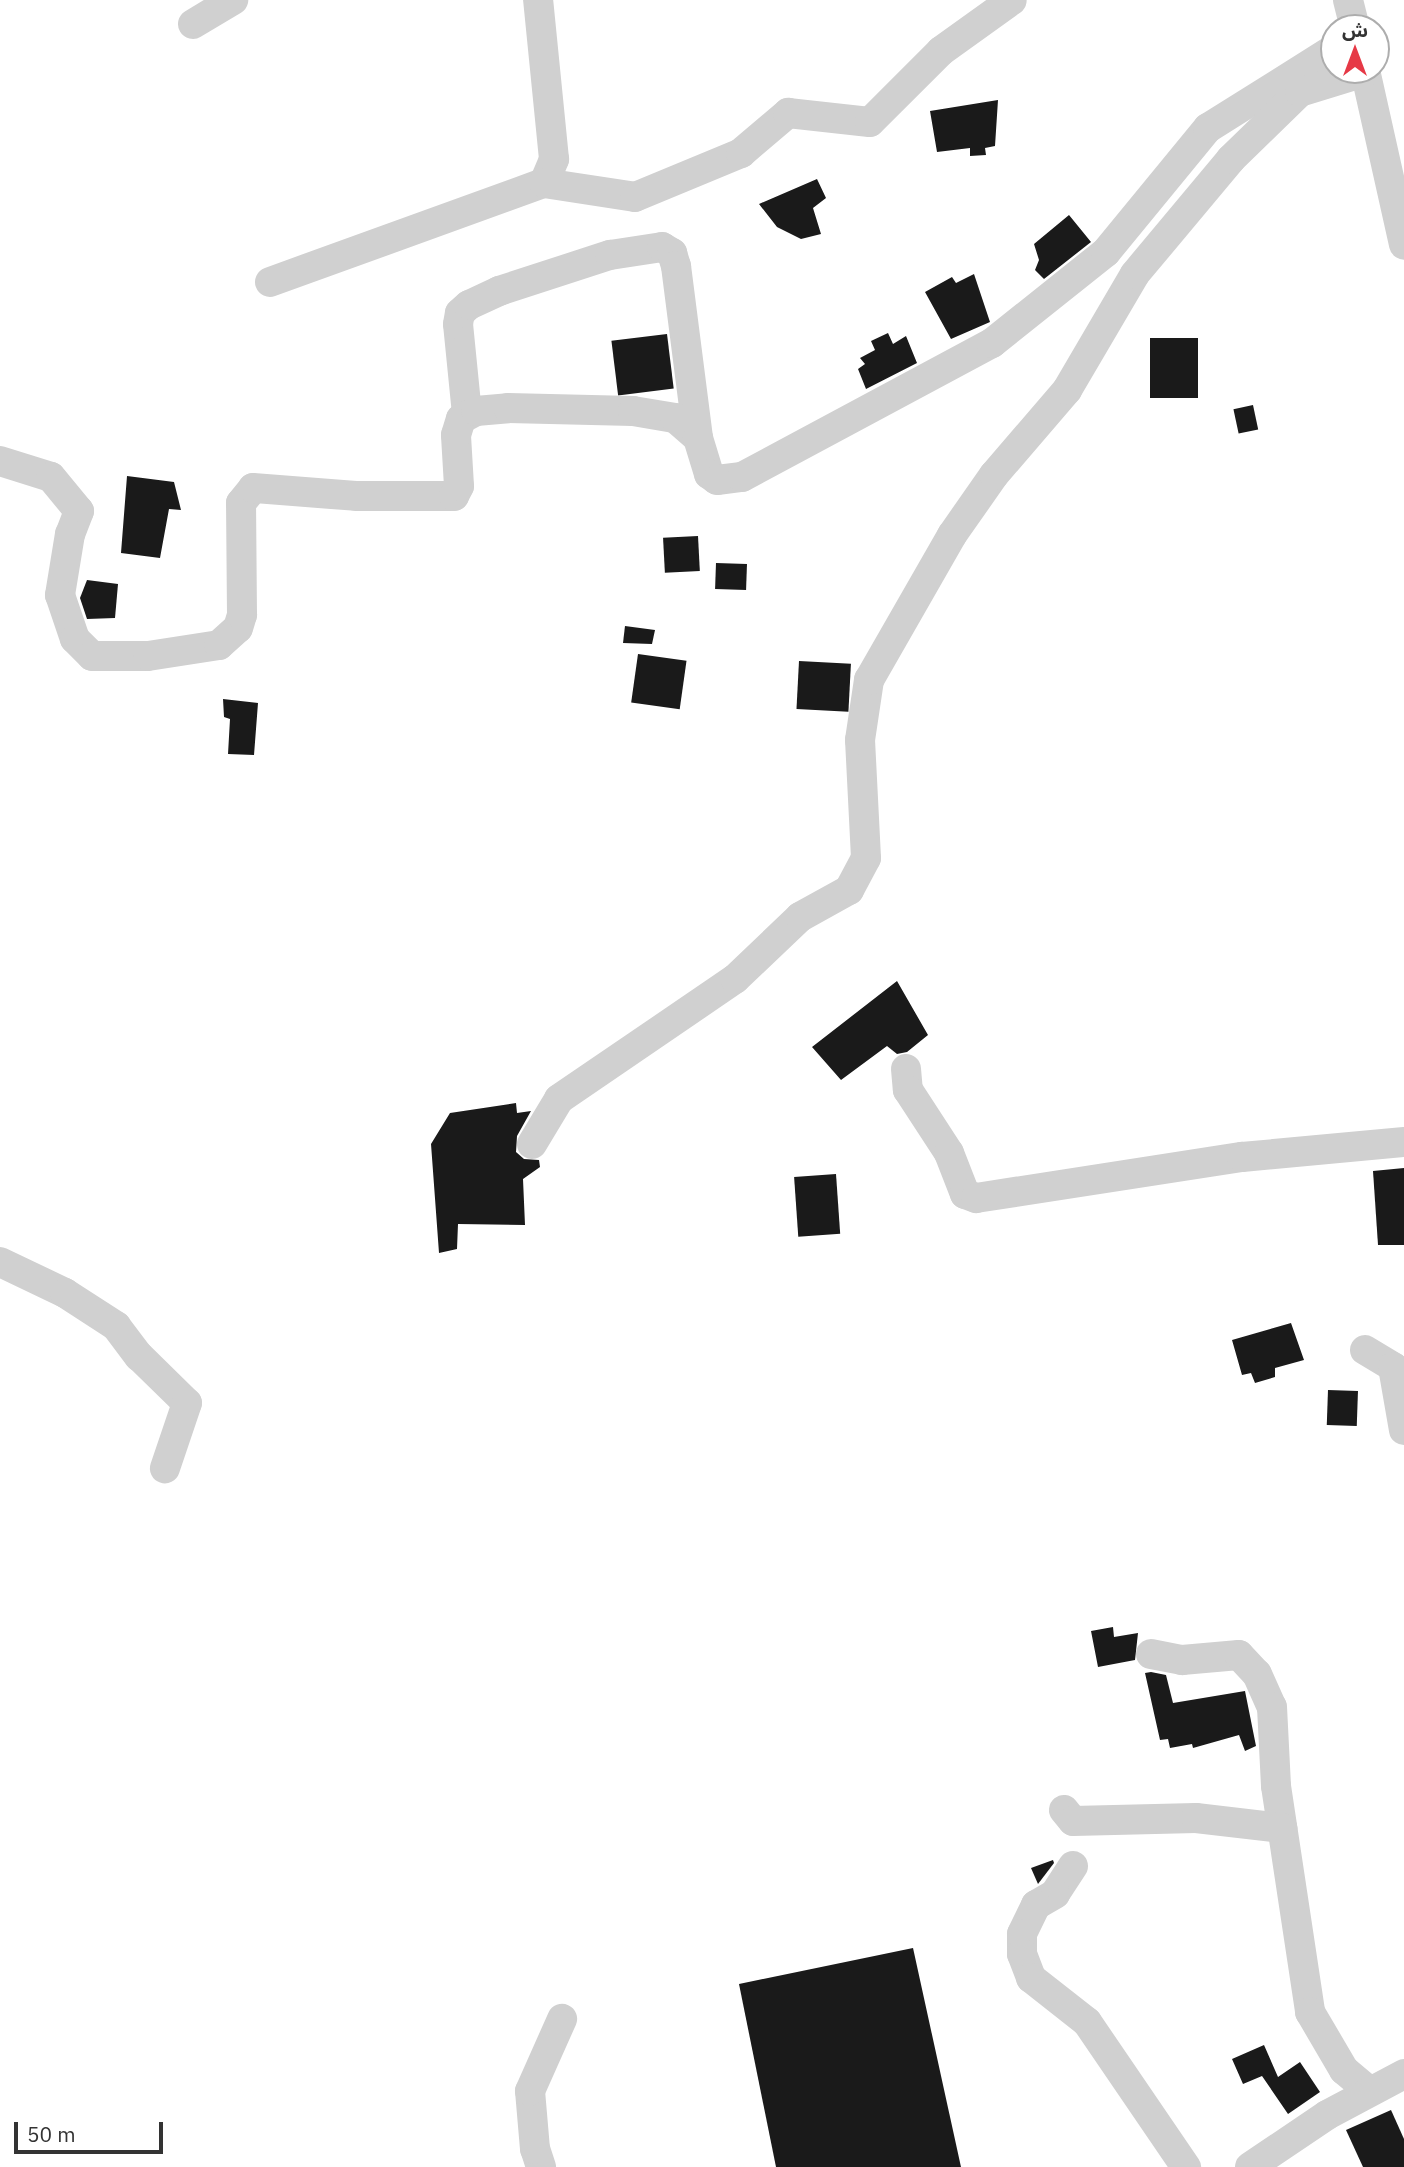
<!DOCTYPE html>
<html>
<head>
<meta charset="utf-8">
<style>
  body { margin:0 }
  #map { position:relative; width:1404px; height:2167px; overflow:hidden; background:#fff; font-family:"IBM Plex Sans","Noto Sans Arabic",sans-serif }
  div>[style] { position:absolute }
  .building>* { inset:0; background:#1a1a1a; transform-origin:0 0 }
  .minor>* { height:30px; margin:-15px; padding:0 15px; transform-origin:15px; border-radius:15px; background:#d0d0d0 }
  span { translate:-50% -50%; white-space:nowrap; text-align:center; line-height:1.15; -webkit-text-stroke:7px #fff; paint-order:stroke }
  .north { position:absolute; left:1320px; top:14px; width:70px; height:70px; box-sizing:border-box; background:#fff; border:2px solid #adadad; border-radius:50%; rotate:0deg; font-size:19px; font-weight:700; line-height:28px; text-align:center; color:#333 }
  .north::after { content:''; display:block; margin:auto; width:24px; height:32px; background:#e63946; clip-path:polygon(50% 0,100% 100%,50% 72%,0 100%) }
  .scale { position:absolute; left:14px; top:2122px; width:149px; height:32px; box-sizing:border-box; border:4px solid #333; border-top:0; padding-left:9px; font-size:21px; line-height:24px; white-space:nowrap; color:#333; -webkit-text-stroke:5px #fff; paint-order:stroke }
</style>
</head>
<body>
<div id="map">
  <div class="building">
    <div style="clip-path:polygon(998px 100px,995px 146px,985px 148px,986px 155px,970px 156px,970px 148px,937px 152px,930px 111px)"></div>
    <div style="clip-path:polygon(817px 179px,826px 198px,813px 208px,821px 234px,801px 239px,777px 227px,759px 204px)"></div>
    <div style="clip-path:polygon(1069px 215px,1091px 242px,1044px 279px,1035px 270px,1039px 260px,1034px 244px)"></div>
    <div style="clip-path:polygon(974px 274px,990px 322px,951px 339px,925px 292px,952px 277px,956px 283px)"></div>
    <div style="clip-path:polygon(888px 333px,893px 344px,906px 336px,917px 363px,866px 389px,858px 369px,865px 364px,860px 358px,875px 350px,871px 341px)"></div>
    <div style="left:667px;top:334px;width:55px;height:56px;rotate:83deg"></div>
    <div style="left:1150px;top:338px;width:48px;height:60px"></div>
    <div style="left:1253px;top:405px;width:25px;height:20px;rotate:78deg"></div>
    <div style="clip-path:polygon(127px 476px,174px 482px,181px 510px,169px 509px,160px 558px,121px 553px)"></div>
    <div style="left:698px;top:536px;width:35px;height:35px;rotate:87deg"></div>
    <div style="left:716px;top:563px;width:31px;height:26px;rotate:2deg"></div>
    <div style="clip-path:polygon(87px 580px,118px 584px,115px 618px,87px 619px,80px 598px)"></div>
    <div style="clip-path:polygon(625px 626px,655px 630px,652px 644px,623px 643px)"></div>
    <div style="left:638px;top:654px;width:49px;height:49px;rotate:8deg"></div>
    <div style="left:799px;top:661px;width:52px;height:48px;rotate:3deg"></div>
    <div style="clip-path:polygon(223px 699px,258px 703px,254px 755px,228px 754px,230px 719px,224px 717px)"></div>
    <div style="clip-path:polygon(897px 981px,928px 1035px,907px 1052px,897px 1054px,887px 1046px,841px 1080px,812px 1047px)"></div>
    <div style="clip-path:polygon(516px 1103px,517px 1113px,531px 1111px,517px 1136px,516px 1152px,524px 1159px,539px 1160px,540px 1167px,523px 1179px,525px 1225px,458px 1224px,457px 1249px,439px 1253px,431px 1144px,450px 1113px)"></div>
    <div style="clip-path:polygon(1404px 1168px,1404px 1245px,1378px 1245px,1373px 1171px)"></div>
    <div style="left:836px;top:1174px;width:60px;height:42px;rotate:86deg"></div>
    <div style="clip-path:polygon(1291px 1323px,1304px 1360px,1275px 1368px,1275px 1377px,1255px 1383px,1251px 1373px,1242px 1375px,1232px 1340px)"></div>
    <div style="left:1328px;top:1390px;width:30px;height:35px;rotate:2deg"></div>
    <div style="clip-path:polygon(1113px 1627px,1114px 1637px,1138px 1633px,1135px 1660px,1098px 1667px,1091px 1631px)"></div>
    <div style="clip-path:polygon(1151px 1672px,1166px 1675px,1173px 1703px,1245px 1691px,1256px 1746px,1245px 1751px,1239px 1735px,1193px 1748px,1192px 1744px,1170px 1748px,1168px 1739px,1160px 1740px,1145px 1673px)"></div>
    <div style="clip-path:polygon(1053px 1860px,1054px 1863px,1038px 1884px,1031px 1868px)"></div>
    <div style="clip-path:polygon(913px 1948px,961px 2167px,776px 2167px,739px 1984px)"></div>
    <div style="clip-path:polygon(1264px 2045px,1278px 2077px,1300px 2062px,1320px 2092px,1288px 2114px,1262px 2076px,1243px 2084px,1232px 2059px)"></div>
    <div style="clip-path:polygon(1391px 2110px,1404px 2139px,1404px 2167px,1363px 2167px,1346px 2130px)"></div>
  </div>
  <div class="minor">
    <div style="left:1348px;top:0;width:29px;rotate:76deg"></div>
    <div style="left:193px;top:24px;width:47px;rotate:-31deg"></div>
    <div style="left:1365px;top:70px;width:179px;rotate:77.4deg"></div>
    <div style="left:544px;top:183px;width:92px;rotate:8.7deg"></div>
    <div style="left:635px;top:197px;width:115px;rotate:-22.5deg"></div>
    <div style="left:741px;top:153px;width:62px;rotate:-40.4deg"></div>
    <div style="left:788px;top:113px;width:82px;rotate:6.3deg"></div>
    <div style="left:870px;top:122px;width:100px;rotate:-45deg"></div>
    <div style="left:941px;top:51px;width:87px;rotate:-35.7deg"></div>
    <div style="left:270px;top:282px;width:291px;rotate:-19.9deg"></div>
    <div style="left:544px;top:183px;width:26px;rotate:-67deg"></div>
    <div style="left:554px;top:159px;width:160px;rotate:-95.7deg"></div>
    <div style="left:467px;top:414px;width:90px;rotate:-95.7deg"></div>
    <div style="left:458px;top:324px;width:11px;rotate:-80deg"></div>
    <div style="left:460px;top:313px;width:12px;rotate:-42deg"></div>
    <div style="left:469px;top:305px;width:33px;rotate:-25deg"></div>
    <div style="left:499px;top:291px;width:117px;rotate:-18deg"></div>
    <div style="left:610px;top:255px;width:53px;rotate:-8.7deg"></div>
    <div style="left:662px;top:247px;width:12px;rotate:31deg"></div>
    <div style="left:672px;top:253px;width:14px;rotate:73deg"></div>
    <div style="left:676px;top:266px;width:173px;rotate:82.7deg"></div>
    <div style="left:0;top:461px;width:53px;rotate:17.4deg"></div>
    <div style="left:51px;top:477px;width:44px;rotate:50.5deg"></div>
    <div style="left:79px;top:511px;width:25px;rotate:111deg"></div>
    <div style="left:70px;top:534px;width:62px;rotate:99.3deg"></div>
    <div style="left:60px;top:595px;width:46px;rotate:71.2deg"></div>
    <div style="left:75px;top:639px;width:24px;rotate:45deg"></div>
    <div style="left:92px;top:656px;width:56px"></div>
    <div style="left:148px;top:656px;width:72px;rotate:-8.8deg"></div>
    <div style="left:219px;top:645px;width:25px;rotate:-42deg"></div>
    <div style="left:238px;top:628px;width:14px;rotate:-73deg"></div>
    <div style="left:242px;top:615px;width:112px;rotate:-90.5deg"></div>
    <div style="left:241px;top:503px;width:19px;rotate:-51deg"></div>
    <div style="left:253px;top:488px;width:103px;rotate:4.4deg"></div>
    <div style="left:356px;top:496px;width:98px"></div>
    <div style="left:454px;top:496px;width:11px;rotate:-63deg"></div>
    <div style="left:459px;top:486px;width:51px;rotate:-93.4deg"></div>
    <div style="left:456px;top:435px;width:17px;rotate:-73deg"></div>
    <div style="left:461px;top:419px;width:17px;rotate:-28deg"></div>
    <div style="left:476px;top:411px;width:32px;rotate:-5deg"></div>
    <div style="left:508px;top:408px;width:125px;rotate:1.4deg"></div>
    <div style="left:633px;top:411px;width:43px;rotate:9.5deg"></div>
    <div style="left:675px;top:418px;width:30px;rotate:41deg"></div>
    <div style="left:698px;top:438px;width:38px;rotate:73deg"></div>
    <div style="left:709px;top:474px;width:10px;rotate:37deg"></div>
    <div style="left:717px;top:480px;width:25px;rotate:-7deg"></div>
    <div style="left:742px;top:477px;width:284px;rotate:-28.2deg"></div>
    <div style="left:992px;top:343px;width:146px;rotate:-38.6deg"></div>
    <div style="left:1106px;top:252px;width:161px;rotate:-50.6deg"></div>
    <div style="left:1208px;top:128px;width:149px;rotate:-32.1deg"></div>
    <div style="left:906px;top:1069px;width:21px;rotate:85deg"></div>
    <div style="left:908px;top:1090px;width:75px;rotate:56.9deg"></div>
    <div style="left:949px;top:1153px;width:44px;rotate:68.7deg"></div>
    <div style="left:965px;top:1194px;width:12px;rotate:20deg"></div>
    <div style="left:976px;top:1198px;width:269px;rotate:-8.8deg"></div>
    <div style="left:1242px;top:1157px;width:163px;rotate:-5.3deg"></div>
    <div style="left:532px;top:1144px;width:52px;rotate:-59deg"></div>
    <div style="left:559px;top:1099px;width:213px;rotate:-34.3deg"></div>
    <div style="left:735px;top:979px;width:90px;rotate:-43.6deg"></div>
    <div style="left:800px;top:917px;width:56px;rotate:-28.9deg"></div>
    <div style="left:849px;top:890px;width:36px;rotate:-62deg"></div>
    <div style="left:866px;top:858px;width:118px;rotate:-92.9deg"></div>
    <div style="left:860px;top:740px;width:61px;rotate:-81.5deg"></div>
    <div style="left:869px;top:680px;width:167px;rotate:-60.2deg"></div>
    <div style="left:952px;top:535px;width:73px;rotate:-55deg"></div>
    <div style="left:994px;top:475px;width:112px;rotate:-49.3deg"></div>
    <div style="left:1067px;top:390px;width:134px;rotate:-59.6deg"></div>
    <div style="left:1135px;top:274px;width:150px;rotate:-50.1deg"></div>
    <div style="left:1231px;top:159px;width:96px;rotate:-44.2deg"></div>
    <div style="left:1300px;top:92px;width:68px;rotate:-17.1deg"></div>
    <div style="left:0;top:1262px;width:72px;rotate:25.5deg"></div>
    <div style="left:65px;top:1293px;width:61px;rotate:32.9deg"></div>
    <div style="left:116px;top:1326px;width:38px;rotate:53deg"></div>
    <div style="left:139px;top:1356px;width:67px;rotate:44.4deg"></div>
    <div style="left:187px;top:1403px;width:69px;rotate:108.7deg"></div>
    <div style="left:1365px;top:1350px;width:33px;rotate:31deg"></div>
    <div style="left:1393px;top:1367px;width:64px;rotate:80.1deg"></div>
    <div style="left:1151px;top:1654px;width:32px;rotate:11deg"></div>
    <div style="left:1182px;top:1660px;width:57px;rotate:-5deg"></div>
    <div style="left:1239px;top:1655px;width:26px;rotate:47deg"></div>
    <div style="left:1257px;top:1674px;width:36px;rotate:66deg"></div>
    <div style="left:1272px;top:1707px;width:79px;rotate:87.1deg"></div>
    <div style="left:1276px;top:1786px;width:229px;rotate:81.4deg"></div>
    <div style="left:1310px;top:2012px;width:67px;rotate:59.6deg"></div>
    <div style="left:1344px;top:2070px;width:33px;rotate:40deg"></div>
    <div style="left:1064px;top:1810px;width:14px;rotate:51deg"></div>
    <div style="left:1073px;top:1821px;width:123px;rotate:-1.4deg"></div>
    <div style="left:1196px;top:1818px;width:87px;rotate:6.6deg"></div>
    <div style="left:1073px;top:1866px;width:33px;rotate:123deg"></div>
    <div style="left:1055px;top:1894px;width:22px;rotate:150deg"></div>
    <div style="left:1036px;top:1905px;width:32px;rotate:116deg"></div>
    <div style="left:1022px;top:1934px;width:20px;rotate:90deg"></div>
    <div style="left:1022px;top:1954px;width:26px;rotate:69deg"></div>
    <div style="left:1031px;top:1978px;width:71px;rotate:38.2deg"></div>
    <div style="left:1087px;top:2022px;width:176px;rotate:55.7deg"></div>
    <div style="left:541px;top:2167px;width:19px;rotate:-108deg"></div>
    <div style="left:535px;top:2149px;width:58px;rotate:-94.9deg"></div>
    <div style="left:530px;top:2091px;width:79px;rotate:-66deg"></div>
    <div style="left:1250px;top:2167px;width:93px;rotate:-34deg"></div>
    <div style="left:1327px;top:2115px;width:87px;rotate:-28deg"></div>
  </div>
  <div class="north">ش</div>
  <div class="scale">50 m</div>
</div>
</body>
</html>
